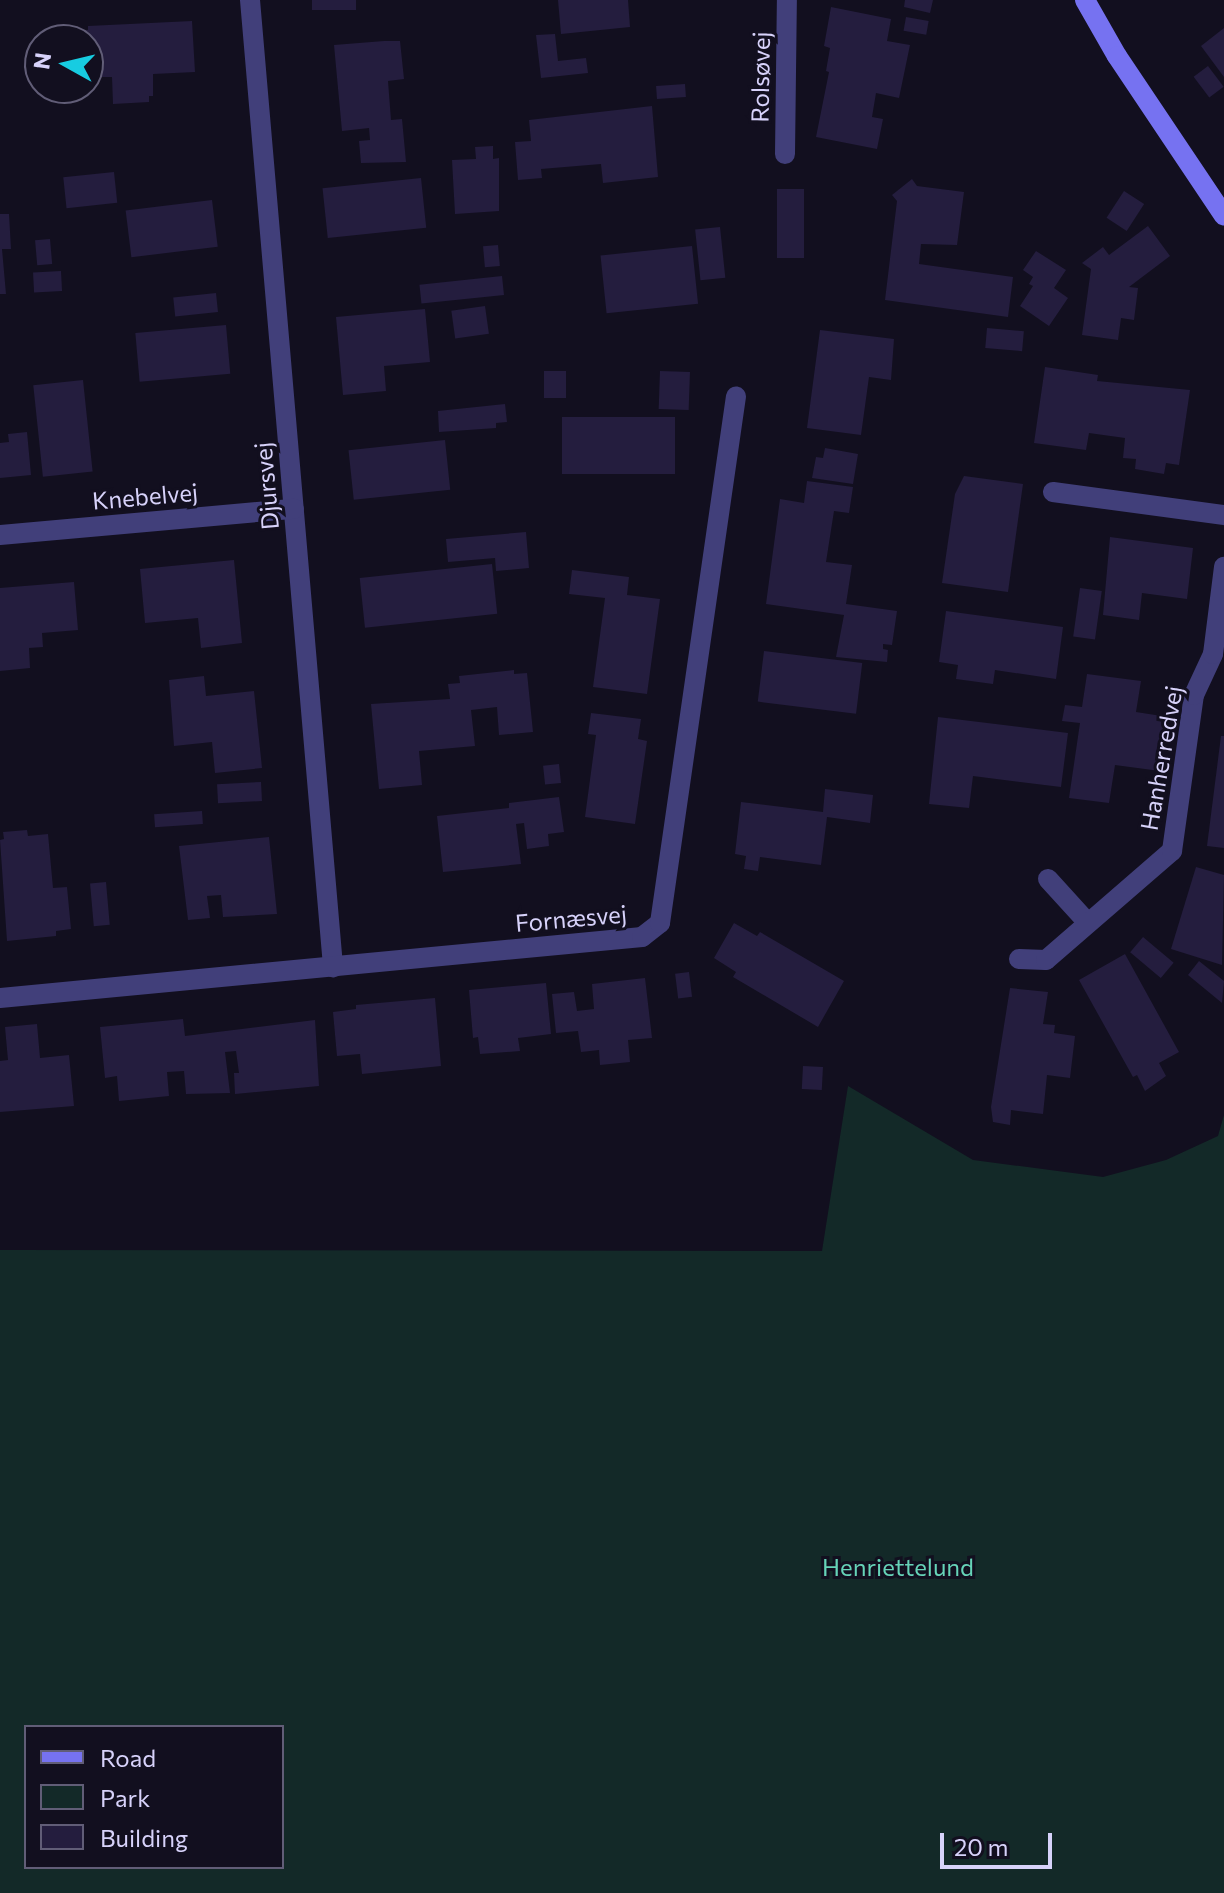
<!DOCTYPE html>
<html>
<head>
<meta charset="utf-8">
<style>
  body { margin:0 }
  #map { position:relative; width:1224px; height:1893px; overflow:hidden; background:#120f1f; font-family:Commissioner,sans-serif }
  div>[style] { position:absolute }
  .green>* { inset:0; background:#132928 }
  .building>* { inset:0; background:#241d3e; transform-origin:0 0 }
  .street>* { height:20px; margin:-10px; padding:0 10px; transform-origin:10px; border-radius:10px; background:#413f7a }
  .secondary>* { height:20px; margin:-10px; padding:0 10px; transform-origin:10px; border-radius:10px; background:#7672f1 }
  span { translate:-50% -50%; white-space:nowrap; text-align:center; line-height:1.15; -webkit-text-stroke:6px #120f1f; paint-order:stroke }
  .street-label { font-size:24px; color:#d7d2fa }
  .park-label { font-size:24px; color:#66d3b8 }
  .legend { position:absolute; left:24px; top:1725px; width:260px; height:144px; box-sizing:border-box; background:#120f1f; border:2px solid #615d77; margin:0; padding:10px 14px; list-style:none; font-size:24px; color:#d7d2fa }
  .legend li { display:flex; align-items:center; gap:16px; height:40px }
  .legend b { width:40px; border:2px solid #615d77 }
  .north { position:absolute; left:24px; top:24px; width:80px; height:80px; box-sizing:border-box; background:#120f1f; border:2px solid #615d77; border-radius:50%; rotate:278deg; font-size:22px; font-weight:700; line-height:32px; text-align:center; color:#d7d2fa }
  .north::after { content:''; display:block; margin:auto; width:28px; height:36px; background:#17cce1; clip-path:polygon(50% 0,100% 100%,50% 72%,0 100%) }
  .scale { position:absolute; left:940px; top:1833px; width:112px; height:36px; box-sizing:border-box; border:4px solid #d7d2fa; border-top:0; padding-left:10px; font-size:24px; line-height:28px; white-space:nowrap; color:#d7d2fa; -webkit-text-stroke:6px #120f1f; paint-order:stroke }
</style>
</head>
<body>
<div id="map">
  <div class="green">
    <div style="clip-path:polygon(evenodd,848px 1086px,973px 1160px,1103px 1177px,1166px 1160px,1218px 1136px,1224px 1115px,1224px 1893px,0 1893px,0 1250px,822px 1251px,848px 1086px,26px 1727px,282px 1727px,282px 1867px,26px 1867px,26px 1727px)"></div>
  </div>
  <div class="building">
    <div style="left:312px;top:0;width:44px;height:10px"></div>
    <div style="clip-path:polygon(558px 0,628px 0,630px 27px,561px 34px)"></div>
    <div style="clip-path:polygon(905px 0,933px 0,930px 13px,904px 7px)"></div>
    <div style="clip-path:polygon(831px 7px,891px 19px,887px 41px,910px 45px,899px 98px,876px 93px,872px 117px,883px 119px,877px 149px,816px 137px,829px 72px,826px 71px,830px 48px,824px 46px)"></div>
    <div style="left:906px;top:17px;width:23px;height:14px;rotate:10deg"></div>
    <div style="clip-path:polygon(192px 21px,195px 72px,153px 74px,153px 96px,149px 96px,149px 102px,113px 104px,112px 77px,88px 77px,88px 40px,62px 40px,62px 31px,88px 30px,88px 26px)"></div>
    <div style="clip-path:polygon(1224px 28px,1224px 77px,1201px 46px)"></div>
    <div style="clip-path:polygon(555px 34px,558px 61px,586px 58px,588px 73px,541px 78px,536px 35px)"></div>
    <div style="clip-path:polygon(384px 41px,400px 41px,404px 79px,388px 81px,391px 120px,402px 119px,406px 162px,361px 163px,359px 141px,370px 140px,369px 128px,342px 131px,334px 45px)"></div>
    <div style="left:1208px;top:66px;width:26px;height:18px;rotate:53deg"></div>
    <div style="left:685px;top:84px;width:13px;height:29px;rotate:86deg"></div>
    <div style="clip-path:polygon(652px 106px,658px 177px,603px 183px,601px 164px,541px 169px,542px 178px,518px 180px,515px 142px,531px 141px,529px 120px)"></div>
    <div style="clip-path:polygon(493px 146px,493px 159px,499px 158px,499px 211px,455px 214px,452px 160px,476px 159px,475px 147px)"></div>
    <div style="left:114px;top:172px;width:31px;height:51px;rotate:84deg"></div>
    <div style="left:421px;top:178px;width:50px;height:99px;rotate:84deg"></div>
    <div style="clip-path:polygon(912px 179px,917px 186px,964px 192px,957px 245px,921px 244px,919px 264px,1013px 277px,1008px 317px,885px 300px,897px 201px,892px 195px)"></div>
    <div style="left:777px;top:189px;width:27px;height:69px"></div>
    <div style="left:1124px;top:191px;width:24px;height:32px;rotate:33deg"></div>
    <div style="left:212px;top:200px;width:47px;height:87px;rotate:83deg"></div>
    <div style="clip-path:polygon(0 214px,9px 214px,11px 249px,2px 249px,6px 294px,0 294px)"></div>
    <div style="clip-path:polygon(1148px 226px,1170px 256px,1129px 287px,1138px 288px,1134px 320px,1121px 318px,1118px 340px,1082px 335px,1091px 269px,1082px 263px,1103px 247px,1109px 255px)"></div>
    <div style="left:720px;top:227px;width:51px;height:25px;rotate:84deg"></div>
    <div style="left:50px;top:239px;width:25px;height:15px;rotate:85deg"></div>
    <div style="left:498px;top:245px;width:21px;height:15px;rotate:85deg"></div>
    <div style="left:692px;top:246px;width:58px;height:92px;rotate:84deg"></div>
    <div style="clip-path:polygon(1036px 251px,1066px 270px,1054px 288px,1068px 298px,1049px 326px,1020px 306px,1033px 286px,1029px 284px,1033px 277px,1023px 270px)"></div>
    <div style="left:61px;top:271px;width:20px;height:28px;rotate:87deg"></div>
    <div style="left:502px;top:276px;width:19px;height:83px;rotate:84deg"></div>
    <div style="left:216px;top:293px;width:19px;height:43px;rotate:84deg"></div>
    <div style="left:485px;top:306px;width:28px;height:34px;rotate:82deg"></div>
    <div style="clip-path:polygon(425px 309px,430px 362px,384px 366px,386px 391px,343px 395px,336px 317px)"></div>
    <div style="left:226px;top:325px;width:49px;height:91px;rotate:85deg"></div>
    <div style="left:987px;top:328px;width:37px;height:20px;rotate:5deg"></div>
    <div style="clip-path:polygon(820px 330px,894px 339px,891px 380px,869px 377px,861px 435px,807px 428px)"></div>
    <div style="clip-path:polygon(1045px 367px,1098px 375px,1097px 381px,1190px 390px,1179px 465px,1166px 463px,1164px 474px,1135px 469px,1136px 459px,1123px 458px,1125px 438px,1089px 433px,1086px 450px,1034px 443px)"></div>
    <div style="left:544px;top:371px;width:22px;height:27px"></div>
    <div style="left:660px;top:371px;width:30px;height:38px;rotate:2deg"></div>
    <div style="left:83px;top:380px;width:92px;height:50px;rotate:84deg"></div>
    <div style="clip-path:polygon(505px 404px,507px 422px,496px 423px,496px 428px,439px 432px,438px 411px)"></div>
    <div style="left:562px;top:417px;width:113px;height:57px"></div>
    <div style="clip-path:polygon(27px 432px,31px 475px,0 478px,0 443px,9px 442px,8px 434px)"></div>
    <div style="left:445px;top:440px;width:50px;height:97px;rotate:84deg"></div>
    <div style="clip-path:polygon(825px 448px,858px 454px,853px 484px,812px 478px,816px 457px,823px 458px)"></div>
    <div style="clip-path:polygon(964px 476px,1023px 484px,1008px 592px,942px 583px,955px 494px)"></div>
    <div style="clip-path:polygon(807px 481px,853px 487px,849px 513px,834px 511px,826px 562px,852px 565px,846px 604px,897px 611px,892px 645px,883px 644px,883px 649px,888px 650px,887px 662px,836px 657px,844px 615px,766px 604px,780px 499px,804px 503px)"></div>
    <div style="clip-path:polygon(526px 532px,529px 568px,496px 571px,495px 558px,448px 562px,446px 539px)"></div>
    <div style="clip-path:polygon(1110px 537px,1193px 548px,1187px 599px,1142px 593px,1139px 620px,1103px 615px)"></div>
    <div style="clip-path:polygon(234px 560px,242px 643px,201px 648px,198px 618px,145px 623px,140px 569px)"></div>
    <div style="left:492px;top:564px;width:50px;height:133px;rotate:84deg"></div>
    <div style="clip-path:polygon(572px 570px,629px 577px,627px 595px,660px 599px,647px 694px,593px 687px,605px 598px,569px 594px)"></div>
    <div style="clip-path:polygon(74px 582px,78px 630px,42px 633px,43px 647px,29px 648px,30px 668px,0 671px,0 588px)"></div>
    <div style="left:1080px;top:588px;width:22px;height:49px;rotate:8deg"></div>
    <div style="clip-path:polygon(946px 611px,1063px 627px,1056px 679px,995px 670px,993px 684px,956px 679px,958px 665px,939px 662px)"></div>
    <div style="left:764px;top:651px;width:99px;height:51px;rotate:7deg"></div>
    <div style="clip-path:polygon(514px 670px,514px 674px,527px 673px,533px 732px,499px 735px,497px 707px,471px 710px,475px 746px,419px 751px,422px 785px,379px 789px,371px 704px,450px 699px,448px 684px,460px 683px,459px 676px)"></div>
    <div style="clip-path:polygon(1087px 674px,1141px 681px,1136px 712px,1168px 717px,1160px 771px,1115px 765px,1109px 803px,1069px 798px,1080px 723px,1062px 721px,1065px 705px,1082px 707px)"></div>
    <div style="clip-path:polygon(204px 676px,206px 696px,254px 691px,262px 768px,215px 773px,212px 742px,174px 746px,169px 680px)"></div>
    <div style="clip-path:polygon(591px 713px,641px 719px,638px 739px,647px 741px,635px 824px,585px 817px,596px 735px,588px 734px)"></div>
    <div style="clip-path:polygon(938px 717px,1068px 733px,1061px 787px,973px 776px,969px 808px,929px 804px)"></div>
    <div style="clip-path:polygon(1221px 736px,1224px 736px,1224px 848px,1207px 846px)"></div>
    <div style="left:559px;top:764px;width:19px;height:16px;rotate:84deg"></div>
    <div style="left:261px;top:782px;width:19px;height:44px;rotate:87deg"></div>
    <div style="clip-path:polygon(825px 789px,873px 795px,870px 823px,827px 817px,821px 865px,760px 857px,758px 871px,744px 869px,746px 856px,735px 854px,741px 802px,823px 812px)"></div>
    <div style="clip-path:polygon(559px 797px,564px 832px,548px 834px,549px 846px,527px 849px,524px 823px,516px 824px,521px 864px,443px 872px,437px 816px,509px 808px,509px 803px)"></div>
    <div style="left:202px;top:811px;width:13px;height:48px;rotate:86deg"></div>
    <div style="clip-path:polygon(27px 830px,28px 836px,48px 834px,53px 888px,67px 887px,71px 929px,56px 931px,56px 936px,7px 941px,0 840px,4px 839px,3px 832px)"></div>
    <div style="clip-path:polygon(269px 837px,277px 914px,223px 917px,221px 895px,207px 896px,210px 918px,188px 920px,179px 846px)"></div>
    <div style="clip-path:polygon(1196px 867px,1224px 875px,1222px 965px,1171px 949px)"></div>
    <div style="left:106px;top:882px;width:43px;height:16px;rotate:85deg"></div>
    <div style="clip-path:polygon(734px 923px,757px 936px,760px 932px,844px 981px,818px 1027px,733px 977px,736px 972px,714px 958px)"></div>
    <div style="left:1143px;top:937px;width:40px;height:20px;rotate:40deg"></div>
    <div style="clip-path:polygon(1125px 954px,1179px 1052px,1159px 1063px,1166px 1076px,1145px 1091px,1137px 1075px,1133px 1077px,1079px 980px)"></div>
    <div style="clip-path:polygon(1199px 961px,1224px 981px,1222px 1003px,1188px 975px)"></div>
    <div style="left:689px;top:972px;width:25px;height:14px;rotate:83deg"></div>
    <div style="clip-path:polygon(645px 978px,652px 1038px,628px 1040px,630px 1062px,600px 1065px,599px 1050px,581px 1052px,578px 1031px,556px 1033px,552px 994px,574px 992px,577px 1011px,594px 1009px,592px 984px)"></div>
    <div style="clip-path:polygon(546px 983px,551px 1034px,518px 1038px,520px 1051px,480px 1054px,478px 1037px,473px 1038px,469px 990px)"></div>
    <div style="clip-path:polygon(1010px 988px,1048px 992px,1043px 1024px,1055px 1025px,1054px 1033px,1075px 1036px,1070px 1078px,1047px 1075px,1043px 1114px,1011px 1110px,1010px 1125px,993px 1122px,991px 1107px)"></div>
    <div style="clip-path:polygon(435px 998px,441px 1066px,362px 1074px,360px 1054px,337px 1056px,333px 1012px,356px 1009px,356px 1005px)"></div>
    <div style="clip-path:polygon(183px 1019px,185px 1036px,315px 1020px,319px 1086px,235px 1094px,234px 1073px,239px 1073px,236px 1051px,225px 1052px,230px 1093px,186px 1094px,184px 1071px,167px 1072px,169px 1096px,119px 1101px,117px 1076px,105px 1078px,100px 1027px)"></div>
    <div style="clip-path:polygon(37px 1024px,40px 1058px,69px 1055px,74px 1106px,0 1112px,0 1061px,8px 1060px,5px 1027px)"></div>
    <div style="left:803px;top:1066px;width:20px;height:23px;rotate:3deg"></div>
  </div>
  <div class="street">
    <div style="left:250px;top:0;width:971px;rotate:85.09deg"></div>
    <div style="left:785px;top:154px;width:154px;rotate:-89.3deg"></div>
    <div style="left:1053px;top:492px;width:173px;rotate:7.7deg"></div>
    <div style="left:0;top:535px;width:295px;rotate:-5.1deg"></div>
    <div style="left:1048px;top:879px;width:59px;rotate:47.7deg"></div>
    <div style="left:1019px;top:959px;width:27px;rotate:2deg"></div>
    <div style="left:1046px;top:960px;width:167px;rotate:-40.9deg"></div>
    <div style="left:1172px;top:851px;width:158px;rotate:-82deg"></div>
    <div style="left:1194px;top:695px;width:45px;rotate:-65.1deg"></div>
    <div style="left:1213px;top:654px;width:88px;rotate:-82.8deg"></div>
    <div style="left:0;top:998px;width:645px;rotate:-5.43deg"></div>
    <div style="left:642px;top:937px;width:23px;rotate:-38deg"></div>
    <div style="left:660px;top:923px;width:532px;rotate:-81.79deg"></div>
  </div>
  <div class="secondary">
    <div style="left:1085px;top:0;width:64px;rotate:60.3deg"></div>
    <div style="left:1117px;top:56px;width:192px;rotate:56.2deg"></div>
  </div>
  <div class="street-label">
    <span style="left:760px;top:77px;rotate:-89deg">Rolsøvej</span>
    <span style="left:266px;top:486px;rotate:-95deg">Djursvej</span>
    <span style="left:145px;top:496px;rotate:-5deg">Knebelvej</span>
    <span style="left:1161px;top:758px;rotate:-80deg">Hanherredvej</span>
    <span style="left:571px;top:918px;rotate:-5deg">Fornæsvej</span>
  </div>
  <div class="park-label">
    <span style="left:898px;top:1567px">Henriettelund</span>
  </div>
  <ul class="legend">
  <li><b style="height:10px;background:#7672f1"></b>Road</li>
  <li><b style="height:22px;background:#132928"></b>Park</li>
  <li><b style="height:22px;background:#241d3e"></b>Building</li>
  </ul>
  <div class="north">N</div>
  <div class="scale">20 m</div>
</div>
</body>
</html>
